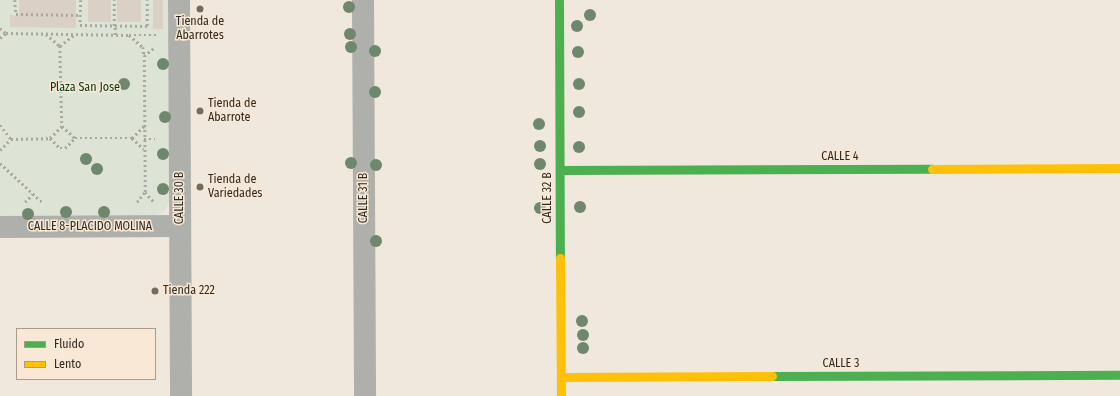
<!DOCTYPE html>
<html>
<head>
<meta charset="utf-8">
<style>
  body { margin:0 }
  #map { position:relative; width:1120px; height:396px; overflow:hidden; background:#f0e7dd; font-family:"Fira Sans Condensed",sans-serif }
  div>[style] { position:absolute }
  .green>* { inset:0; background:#dde4d5 }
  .building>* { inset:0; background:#dbd0c6; transform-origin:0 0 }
  .path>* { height:2.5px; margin-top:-1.25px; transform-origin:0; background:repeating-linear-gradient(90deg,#a9a7a2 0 2px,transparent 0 5px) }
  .street>* { height:22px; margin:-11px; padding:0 11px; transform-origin:11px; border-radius:11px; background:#afb0ab }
  .fast>* { height:9px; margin:-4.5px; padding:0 4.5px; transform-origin:4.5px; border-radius:4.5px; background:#4caf50 }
  .slow>* { height:9px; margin:-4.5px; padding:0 4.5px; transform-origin:4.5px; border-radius:4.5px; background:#ffc107 }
  .trees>* { width:12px; height:12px; margin:-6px; border-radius:50%; background:#6e876d }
  .dots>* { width:11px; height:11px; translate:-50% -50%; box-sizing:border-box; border:2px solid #f8e8d5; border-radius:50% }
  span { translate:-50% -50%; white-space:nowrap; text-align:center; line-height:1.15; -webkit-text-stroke:3px #f8e8d5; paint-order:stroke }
  .poi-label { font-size:12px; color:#2f2921 }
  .left { translate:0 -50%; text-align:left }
  .park-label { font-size:12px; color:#043811 }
  .street-label { font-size:12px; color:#2f2921 }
  .legend { position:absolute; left:16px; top:328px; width:140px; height:52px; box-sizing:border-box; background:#f8e8d5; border:1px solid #a89c8d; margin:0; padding:5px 7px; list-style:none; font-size:12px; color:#2f2921 }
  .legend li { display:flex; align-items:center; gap:8px; height:20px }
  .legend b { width:20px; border:1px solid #a89c8d }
</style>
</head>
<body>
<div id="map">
  <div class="green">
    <div style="clip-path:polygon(0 0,169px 0,170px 200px,165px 211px,155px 216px,0 216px)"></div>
  </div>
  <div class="building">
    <div style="clip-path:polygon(19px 0,76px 0,76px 28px,10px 27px,10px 15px,19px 16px)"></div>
    <div style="left:88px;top:0;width:23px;height:22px"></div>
    <div style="left:117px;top:0;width:24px;height:22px"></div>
    <div style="left:153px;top:0;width:10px;height:29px"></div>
  </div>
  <div class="path">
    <div style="left:15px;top:0;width:14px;rotate:86deg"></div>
    <div style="left:16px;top:14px;width:65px;rotate:0.9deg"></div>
    <div style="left:81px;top:0;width:25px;rotate:92deg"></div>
    <div style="left:80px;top:25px;width:67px;rotate:0.9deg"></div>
    <div style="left:147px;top:26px;width:26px;rotate:-90deg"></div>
    <div style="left:114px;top:26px;width:26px;rotate:-90deg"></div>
    <div style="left:0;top:28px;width:8px;rotate:40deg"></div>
    <div style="left:6px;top:33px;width:123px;rotate:0.9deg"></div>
    <div style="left:129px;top:35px;width:18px;rotate:41deg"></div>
    <div style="left:143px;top:47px;width:8px;rotate:83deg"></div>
    <div style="left:46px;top:34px;width:18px;rotate:41deg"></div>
    <div style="left:60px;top:46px;width:80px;rotate:88.6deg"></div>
    <div style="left:62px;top:126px;width:18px;rotate:43deg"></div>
    <div style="left:75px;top:138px;width:57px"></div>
    <div style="left:132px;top:138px;width:17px;rotate:-45deg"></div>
    <div style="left:115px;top:35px;width:9px;rotate:-90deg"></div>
    <div style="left:129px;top:35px;width:27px"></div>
    <div style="left:0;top:38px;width:8px;rotate:-40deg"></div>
    <div style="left:60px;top:46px;width:19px;rotate:-39deg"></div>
    <div style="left:0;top:125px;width:18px;rotate:52deg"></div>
    <div style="left:50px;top:138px;width:14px;rotate:45deg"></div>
    <div style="left:60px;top:148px;width:5px"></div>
    <div style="left:65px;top:148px;width:14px;rotate:-45deg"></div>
    <div style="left:132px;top:138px;width:16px;rotate:43deg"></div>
    <div style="left:144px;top:139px;width:11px"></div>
    <div style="left:0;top:150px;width:16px;rotate:-45deg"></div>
    <div style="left:11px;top:139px;width:39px;rotate:-1deg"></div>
    <div style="left:50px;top:138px;width:17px;rotate:-45deg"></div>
    <div style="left:0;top:163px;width:57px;rotate:42.9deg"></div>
    <div style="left:145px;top:192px;width:13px;rotate:48deg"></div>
    <div style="left:25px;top:202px;width:11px;rotate:-45deg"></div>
    <div style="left:137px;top:202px;width:13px;rotate:-51deg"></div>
    <div style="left:145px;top:192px;width:136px;rotate:-90.4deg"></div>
    <div style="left:144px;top:56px;width:14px;rotate:-39deg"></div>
  </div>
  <div class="street">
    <div style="left:179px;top:0;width:396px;rotate:89.7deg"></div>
    <div style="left:363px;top:0;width:396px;rotate:89.7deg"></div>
    <div style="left:0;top:227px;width:180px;rotate:-0.3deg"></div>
  </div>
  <div class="fast">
    <div style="left:559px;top:0;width:258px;rotate:89.8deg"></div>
    <div style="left:560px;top:170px;width:372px;rotate:-0.2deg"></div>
    <div style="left:772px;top:376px;width:348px;rotate:-0.2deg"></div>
  </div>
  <div class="slow">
    <div style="left:932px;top:169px;width:188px;rotate:-0.3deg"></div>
    <div style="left:560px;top:258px;width:138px;rotate:89.6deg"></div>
    <div style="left:562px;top:377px;width:210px;rotate:-0.3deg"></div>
  </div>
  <div class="trees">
    <div style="left:349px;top:7px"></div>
    <div style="left:590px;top:15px"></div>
    <div style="left:577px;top:26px"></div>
    <div style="left:350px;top:34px"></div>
    <div style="left:351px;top:47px"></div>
    <div style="left:375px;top:51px"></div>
    <div style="left:578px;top:52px"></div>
    <div style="left:163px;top:64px"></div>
    <div style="left:124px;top:84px"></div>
    <div style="left:579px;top:84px"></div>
    <div style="left:375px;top:92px"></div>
    <div style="left:579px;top:112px"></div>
    <div style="left:165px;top:117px"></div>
    <div style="left:539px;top:124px"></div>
    <div style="left:540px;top:146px"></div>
    <div style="left:579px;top:147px"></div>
    <div style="left:163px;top:154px"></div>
    <div style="left:86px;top:159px"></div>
    <div style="left:351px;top:163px"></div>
    <div style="left:540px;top:164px"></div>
    <div style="left:376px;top:165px"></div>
    <div style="left:97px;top:169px"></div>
    <div style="left:163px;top:189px"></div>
    <div style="left:580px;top:207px"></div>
    <div style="left:540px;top:208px"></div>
    <div style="left:66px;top:212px"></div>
    <div style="left:104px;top:212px"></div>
    <div style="left:28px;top:214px"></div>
    <div style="left:376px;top:241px"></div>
    <div style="left:582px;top:321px"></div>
    <div style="left:583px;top:335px"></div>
    <div style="left:583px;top:348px"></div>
  </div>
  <div class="dots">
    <div style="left:200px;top:9px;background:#736c63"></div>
    <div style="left:200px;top:111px;background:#736c63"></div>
    <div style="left:200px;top:187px;background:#736c63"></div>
    <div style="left:155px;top:291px;background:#736c63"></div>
  </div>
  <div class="poi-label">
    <span style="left:200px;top:29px">Tienda de<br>Abarrotes</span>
    <span class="left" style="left:208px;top:111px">Tienda de<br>Abarrote</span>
    <span class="left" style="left:208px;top:187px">Tienda de<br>Variedades</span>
    <span class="left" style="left:163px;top:291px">Tienda 222</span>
  </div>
  <div class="park-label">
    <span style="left:85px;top:88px">Plaza San Jose</span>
  </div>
  <div class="street-label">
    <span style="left:840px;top:157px">CALLE 4</span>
    <span style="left:180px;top:198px;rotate:-90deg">CALLE 30 B</span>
    <span style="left:364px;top:198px;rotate:-90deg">CALLE 31 B</span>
    <span style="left:548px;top:198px;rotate:-90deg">CALLE 32 B</span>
    <span style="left:90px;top:227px">CALLE 8-PLACIDO MOLINA</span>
    <span style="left:841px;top:364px">CALLE 3</span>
  </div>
  <ul class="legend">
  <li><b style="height:5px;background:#4caf50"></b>Fluido</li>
  <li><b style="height:5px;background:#ffc107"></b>Lento</li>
  </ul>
</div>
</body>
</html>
